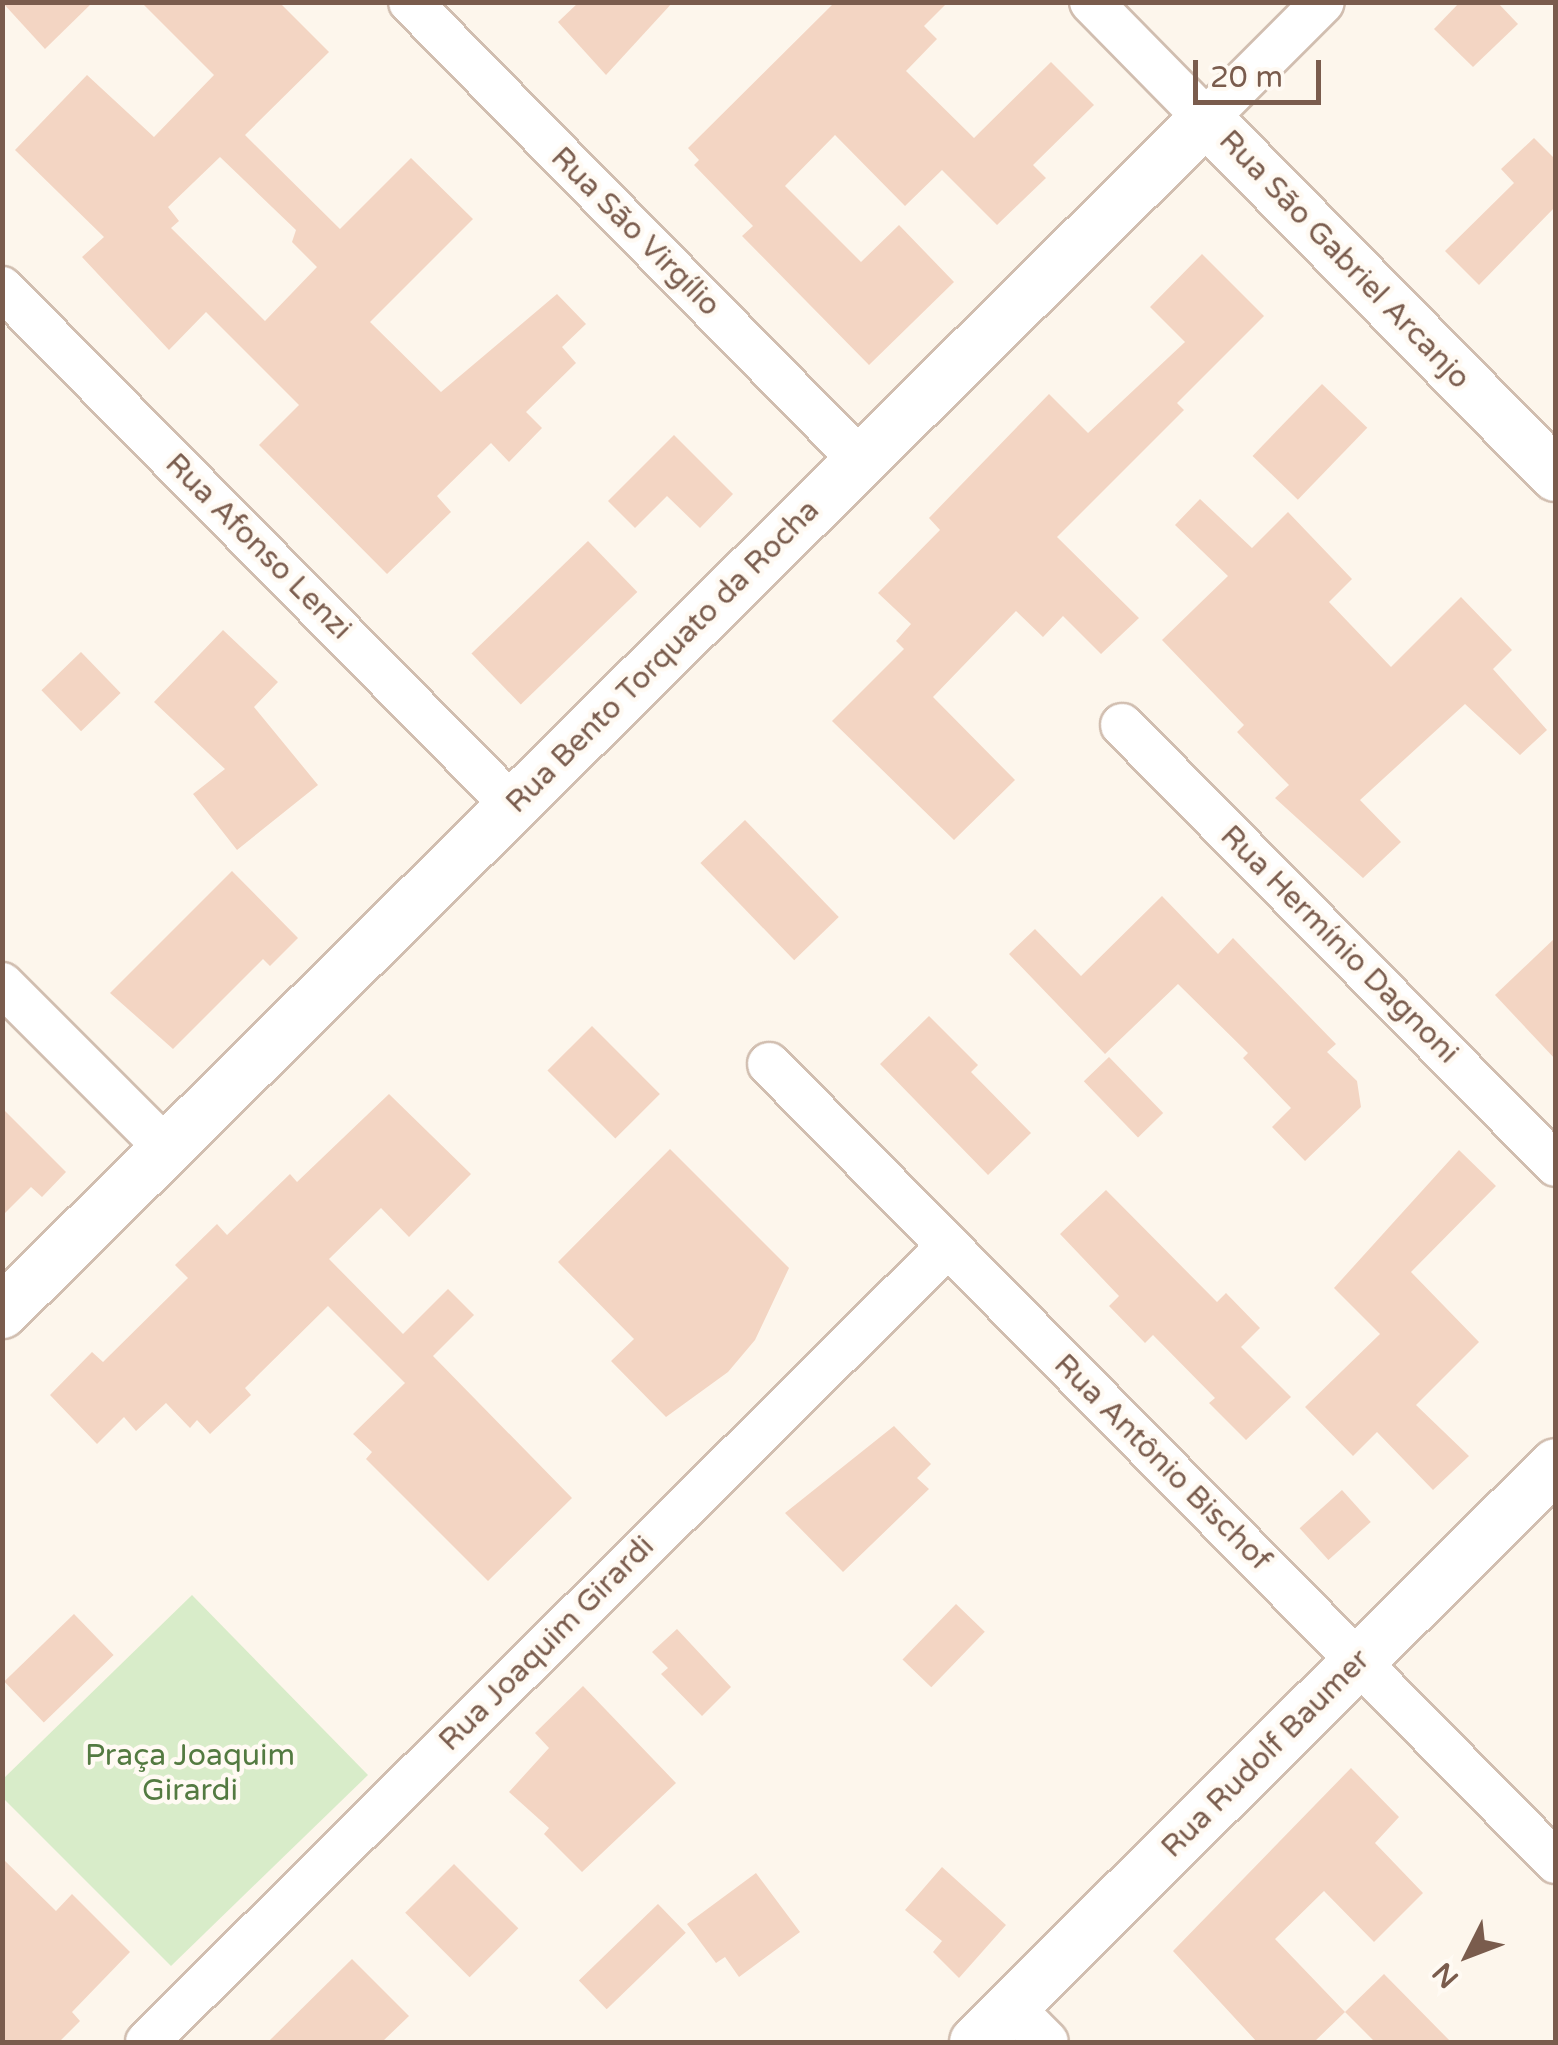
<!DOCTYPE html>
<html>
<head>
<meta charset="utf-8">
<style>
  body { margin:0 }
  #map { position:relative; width:1558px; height:2045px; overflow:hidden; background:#fdf6ec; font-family:"Varela Round",sans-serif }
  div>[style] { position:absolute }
  .green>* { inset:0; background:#d8ecc9 }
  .building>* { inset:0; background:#f3d5c3; transform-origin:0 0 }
  .roads { filter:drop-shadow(2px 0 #d1beb0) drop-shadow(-2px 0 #d1beb0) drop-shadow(0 2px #d1beb0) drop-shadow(0 -2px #d1beb0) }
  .minor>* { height:42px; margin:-21px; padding:0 21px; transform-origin:21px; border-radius:21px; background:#fff }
  .tertiary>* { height:52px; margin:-26px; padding:0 26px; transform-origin:26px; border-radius:26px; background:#fff }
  span { translate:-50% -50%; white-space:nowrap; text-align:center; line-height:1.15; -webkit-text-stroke:9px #fffaf3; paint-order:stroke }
  .street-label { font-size:30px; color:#7a5c4d }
  .park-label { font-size:30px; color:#537a41 }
  .frame { position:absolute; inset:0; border:5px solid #7a5c4d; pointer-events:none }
  .north { position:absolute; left:1418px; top:1905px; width:100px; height:100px; -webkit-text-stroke:8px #fffaf3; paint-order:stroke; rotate:228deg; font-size:28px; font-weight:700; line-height:40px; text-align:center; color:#7a5c4d }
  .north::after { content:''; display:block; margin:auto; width:35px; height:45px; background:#7a5c4d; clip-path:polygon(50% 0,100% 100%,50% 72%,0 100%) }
  .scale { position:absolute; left:1193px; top:60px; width:128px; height:45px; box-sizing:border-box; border:5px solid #7a5c4d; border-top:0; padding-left:12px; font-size:30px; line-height:35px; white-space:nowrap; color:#7a5c4d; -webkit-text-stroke:8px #fffaf3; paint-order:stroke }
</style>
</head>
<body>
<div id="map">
  <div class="green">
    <div style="clip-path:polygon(192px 1595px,368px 1775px,171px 1966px,3px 1798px,3px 1779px)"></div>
  </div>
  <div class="building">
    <div style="clip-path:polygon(2px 2px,93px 2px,45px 49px)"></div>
    <div style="clip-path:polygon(evenodd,141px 2px,279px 2px,329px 52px,245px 135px,340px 229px,411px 158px,473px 219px,370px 322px,441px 392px,557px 294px,586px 324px,562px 347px,576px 363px,526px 412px,542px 428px,509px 462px,491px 443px,437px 496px,451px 512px,387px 574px,259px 445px,299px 405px,206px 312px,169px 350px,82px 257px,104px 237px,15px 150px,87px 75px,154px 137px,214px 75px,141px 2px,220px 157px,296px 230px,292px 242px,317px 267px,265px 321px,171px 228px,179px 221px,168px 207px,220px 157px)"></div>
    <div style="clip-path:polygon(579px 2px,673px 2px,606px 75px,558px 22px)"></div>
    <div style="clip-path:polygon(835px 2px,948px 2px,924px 26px,937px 39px,906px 71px,974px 138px,1051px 62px,1094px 105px,1033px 165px,1046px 178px,997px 225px,942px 170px,905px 206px,835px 135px,785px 186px,861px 262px,899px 225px,954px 282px,869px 365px,742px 236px,753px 226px,694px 165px,699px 160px,688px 148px)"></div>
    <div style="clip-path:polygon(1460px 2px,1497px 2px,1518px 24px,1473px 67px,1434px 29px)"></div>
    <div style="clip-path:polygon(1534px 138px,1556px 160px,1556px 206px,1479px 285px,1445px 251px,1514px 183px,1501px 169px)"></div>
    <div style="clip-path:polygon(1202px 254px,1264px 316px,1177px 403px,1184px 410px,1057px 537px,1139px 618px,1101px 654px,1063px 616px,1043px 637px,1016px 611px,933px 697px,1015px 780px,954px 840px,832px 721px,904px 649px,896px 641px,911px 624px,878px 593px,940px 530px,929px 518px,1049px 394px,1088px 433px,1185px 342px,1150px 307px)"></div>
    <div style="left:1322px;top:384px;width:63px;height:100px;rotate:44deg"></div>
    <div style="clip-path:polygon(674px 435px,733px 494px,700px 528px,667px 496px,635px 528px,608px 501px)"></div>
    <div style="clip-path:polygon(1200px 499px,1252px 548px,1288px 512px,1352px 579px,1329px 602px,1391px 667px,1461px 597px,1512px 650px,1493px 669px,1547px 730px,1520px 755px,1465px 704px,1360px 800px,1401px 842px,1363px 878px,1275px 798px,1289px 785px,1237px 732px,1244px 725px,1162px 640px,1228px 576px,1175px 525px)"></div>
    <div style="left:588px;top:541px;width:71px;height:162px;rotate:46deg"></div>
    <div style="clip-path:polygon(223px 630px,278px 682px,254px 707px,318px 785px,237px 850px,193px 794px,225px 769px,154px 702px)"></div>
    <div style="left:81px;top:652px;width:57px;height:55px;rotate:46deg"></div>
    <div style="left:745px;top:820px;width:135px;height:62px;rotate:46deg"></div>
    <div style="clip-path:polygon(232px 871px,298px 938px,270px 966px,263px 959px,173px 1049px,110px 993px)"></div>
    <div style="clip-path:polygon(1162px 896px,1218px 954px,1233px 938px,1336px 1044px,1327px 1052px,1357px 1081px,1361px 1107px,1305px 1161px,1272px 1127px,1291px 1108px,1243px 1058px,1248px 1053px,1178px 984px,1105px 1054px,1009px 954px,1035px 929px,1081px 976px)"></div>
    <div style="clip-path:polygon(1556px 937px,1556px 1060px,1495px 995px)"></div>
    <div style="clip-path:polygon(929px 1016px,978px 1065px,971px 1072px,1031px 1133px,988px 1175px,880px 1064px)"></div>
    <div style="left:592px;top:1026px;width:96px;height:63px;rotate:45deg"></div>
    <div style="left:1109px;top:1057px;width:78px;height:35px;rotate:46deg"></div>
    <div style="clip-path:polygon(389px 1094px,471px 1174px,409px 1237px,381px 1208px,329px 1259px,403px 1334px,448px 1289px,474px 1315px,433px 1356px,572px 1498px,488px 1581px,366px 1459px,372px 1452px,353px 1434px,405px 1383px,328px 1306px,245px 1388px,251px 1395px,210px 1434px,197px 1420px,190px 1428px,166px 1403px,136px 1431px,124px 1417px,97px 1444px,50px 1395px,92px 1352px,103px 1362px,188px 1278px,175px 1265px,217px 1224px,227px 1235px,290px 1174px,297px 1182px)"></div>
    <div style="clip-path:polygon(2px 1108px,66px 1172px,42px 1197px,31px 1187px,2px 1216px)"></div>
    <div style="clip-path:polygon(670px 1149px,789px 1268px,755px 1340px,728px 1372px,666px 1417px,611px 1361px,634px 1339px,558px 1262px)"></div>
    <div style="clip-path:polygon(1459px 1150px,1496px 1186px,1411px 1272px,1479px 1342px,1416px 1405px,1469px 1456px,1433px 1490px,1377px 1432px,1353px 1456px,1305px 1407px,1380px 1334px,1334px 1288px)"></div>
    <div style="clip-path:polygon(1106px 1190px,1217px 1302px,1226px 1293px,1260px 1328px,1241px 1347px,1291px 1397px,1246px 1440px,1209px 1403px,1215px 1398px,1153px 1335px,1145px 1343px,1109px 1306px,1119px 1296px,1060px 1234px)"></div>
    <div style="clip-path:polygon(894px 1426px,931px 1464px,917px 1478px,929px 1489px,843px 1572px,785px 1513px)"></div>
    <div style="left:1342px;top:1490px;width:43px;height:57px;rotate:48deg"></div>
    <div style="left:956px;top:1604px;width:40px;height:77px;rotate:44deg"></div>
    <div style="left:74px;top:1614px;width:57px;height:97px;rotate:46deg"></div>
    <div style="clip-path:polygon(677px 1629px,731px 1687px,702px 1716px,661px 1674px,668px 1668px,652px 1652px)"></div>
    <div style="clip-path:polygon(583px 1686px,676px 1783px,582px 1872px,544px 1834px,549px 1828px,509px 1792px,549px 1748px,535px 1733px)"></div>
    <div style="clip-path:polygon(1351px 1768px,1399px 1817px,1375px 1843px,1423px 1893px,1374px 1942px,1324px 1891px,1275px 1939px,1345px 2012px,1384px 1974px,1451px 2042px,1375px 2042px,1345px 2012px,1314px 2042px,1257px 2042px,1173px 1951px)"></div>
    <div style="clip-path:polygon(2px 1858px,56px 1911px,72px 1894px,130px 1952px,72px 2012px,80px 2021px,59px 2042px,2px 2042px)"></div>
    <div style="left:454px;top:1864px;width:91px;height:69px;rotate:45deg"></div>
    <div style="clip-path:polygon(942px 1867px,1006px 1925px,959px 1978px,933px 1952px,942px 1941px,905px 1910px)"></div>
    <div style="clip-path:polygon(756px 1873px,800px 1932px,739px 1977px,725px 1957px,716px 1963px,687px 1924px)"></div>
    <div style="left:658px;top:1904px;width:40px;height:110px;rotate:46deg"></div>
    <div style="clip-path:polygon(352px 1959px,409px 2016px,382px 2042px,268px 2042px)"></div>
  </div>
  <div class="roads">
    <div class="minor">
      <div style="left:410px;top:2px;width:643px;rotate:45.5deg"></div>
      <div style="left:1091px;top:2px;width:164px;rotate:45.5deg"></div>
      <div style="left:1206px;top:119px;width:165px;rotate:-45deg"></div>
      <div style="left:2px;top:288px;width:728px;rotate:45.39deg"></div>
      <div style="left:1122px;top:725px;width:618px;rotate:45.39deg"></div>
      <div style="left:2px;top:984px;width:233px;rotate:45deg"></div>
      <div style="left:769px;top:1064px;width:1121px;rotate:45.4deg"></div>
      <div style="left:1012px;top:2007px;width:49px;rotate:45deg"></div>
      <div style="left:147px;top:2042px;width:1129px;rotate:-44.82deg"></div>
    </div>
    <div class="tertiary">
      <div style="left:2px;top:1312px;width:1695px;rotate:-44.74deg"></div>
      <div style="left:1206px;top:119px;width:499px;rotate:45.5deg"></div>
      <div style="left:976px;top:2042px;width:818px;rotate:-44.85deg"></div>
    </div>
  </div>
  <div class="street-label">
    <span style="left:635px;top:232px;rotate:45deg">Rua São Virgílio</span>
    <span style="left:1344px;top:260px;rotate:46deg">Rua São Gabriel Arcanjo</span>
    <span style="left:258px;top:547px;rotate:45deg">Rua Afonso Lenzi</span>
    <span style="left:663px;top:657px;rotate:-45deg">Rua Bento Torquato da Rocha</span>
    <span style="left:1339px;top:945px;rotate:45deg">Rua Hermínio Dagnoni</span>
    <span style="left:1162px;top:1463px;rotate:45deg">Rua Antônio Bischof</span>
    <span style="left:547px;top:1644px;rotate:-45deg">Rua Joaquim Girardi</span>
    <span style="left:1266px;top:1754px;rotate:-45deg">Rua Rudolf Baumer</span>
  </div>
  <div class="park-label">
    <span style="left:190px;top:1773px">Praça Joaquim<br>Girardi</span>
  </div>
  <div class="frame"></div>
  <div class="north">N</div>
  <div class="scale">20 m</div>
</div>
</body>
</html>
